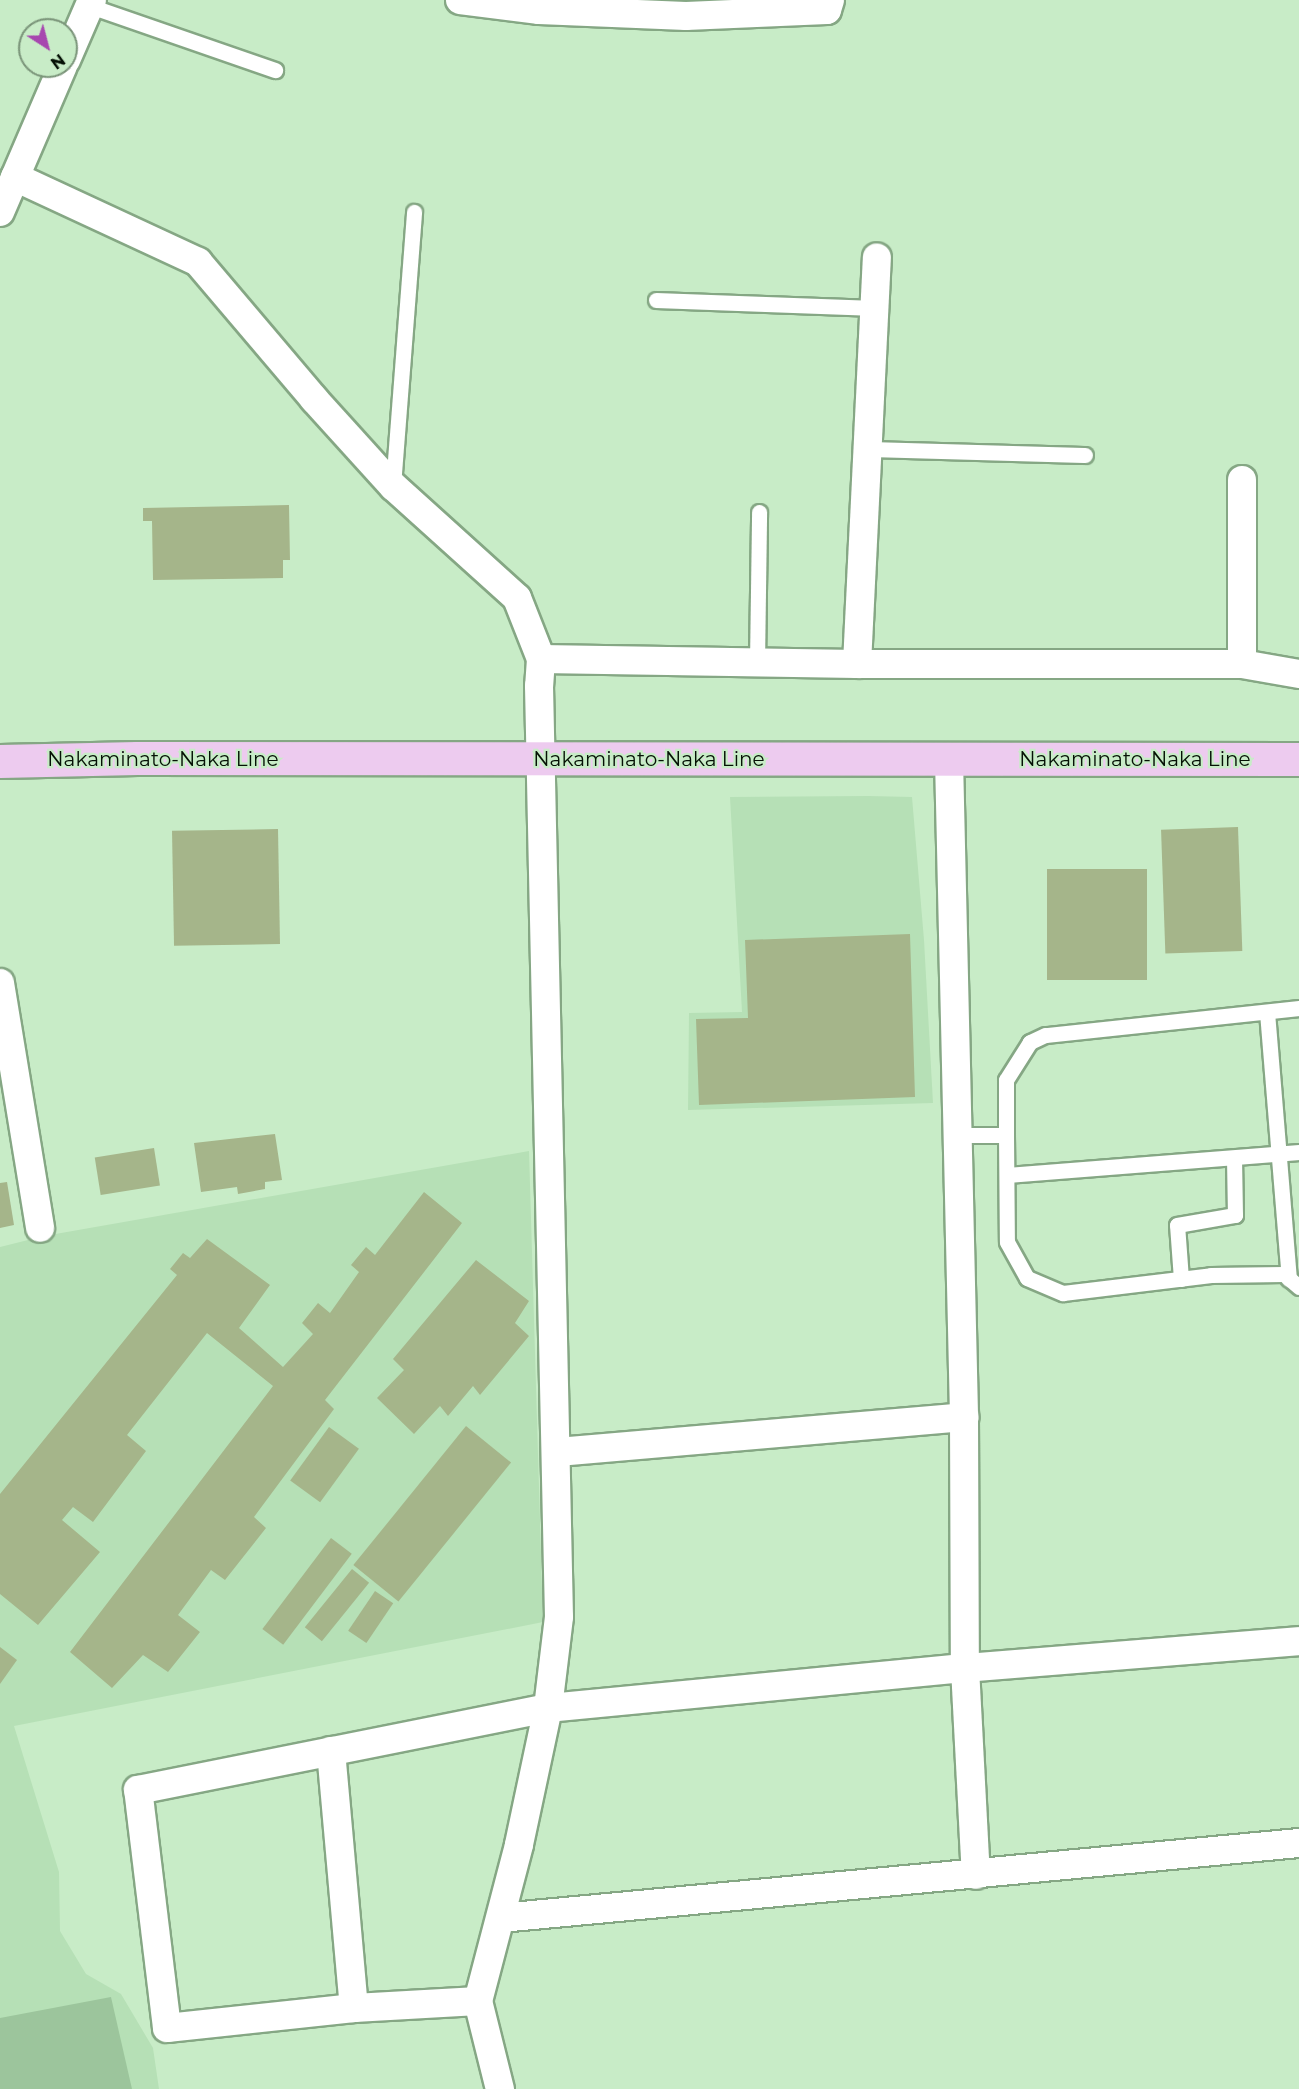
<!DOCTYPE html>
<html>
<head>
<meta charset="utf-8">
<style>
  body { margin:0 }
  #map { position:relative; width:1299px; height:2089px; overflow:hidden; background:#c8ecc7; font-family:Montserrat,sans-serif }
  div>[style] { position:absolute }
  .built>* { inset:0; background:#b6e0b6 }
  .green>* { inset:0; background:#9cc59c }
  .building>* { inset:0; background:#a5b58a; transform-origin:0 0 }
  .roads { filter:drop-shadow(2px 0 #85a784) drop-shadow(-2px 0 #85a784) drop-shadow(0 2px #85a784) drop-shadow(0 -2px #85a784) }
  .lane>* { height:15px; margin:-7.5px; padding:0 7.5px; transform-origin:7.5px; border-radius:7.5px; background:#fff }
  .street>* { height:28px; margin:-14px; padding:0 14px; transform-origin:14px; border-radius:14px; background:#fff }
  .primary>* { height:33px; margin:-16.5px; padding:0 16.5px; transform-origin:16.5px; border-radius:16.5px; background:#edcbef }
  span { translate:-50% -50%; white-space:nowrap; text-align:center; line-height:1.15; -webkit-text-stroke:4.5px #c8ecc7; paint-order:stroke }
  .street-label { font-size:20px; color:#051105 }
  .north { position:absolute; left:18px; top:18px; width:60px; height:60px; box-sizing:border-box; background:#c8ecc7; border:2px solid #7a9479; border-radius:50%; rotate:144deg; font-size:16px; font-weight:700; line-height:24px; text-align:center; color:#051105 }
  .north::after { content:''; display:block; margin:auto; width:21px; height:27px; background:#a747af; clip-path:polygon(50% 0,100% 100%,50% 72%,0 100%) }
</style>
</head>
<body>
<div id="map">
  <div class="built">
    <div style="clip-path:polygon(868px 796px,912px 797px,924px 940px,933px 1103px,688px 1110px,689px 1013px,742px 1012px,730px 797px)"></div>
    <div style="clip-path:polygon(529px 1151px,543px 1622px,14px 1726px,59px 1872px,60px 1931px,86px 1974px,121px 1994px,153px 2048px,159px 2089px,0 2089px,0 1247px,44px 1236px)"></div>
  </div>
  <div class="green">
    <div style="clip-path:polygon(111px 1997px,132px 2089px,0 2089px,0 2018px)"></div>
  </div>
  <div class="building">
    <div style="clip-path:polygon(289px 505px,290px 560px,283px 560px,283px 578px,153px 580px,152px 521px,143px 521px,143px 508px)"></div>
    <div style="left:1238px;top:827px;width:124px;height:77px;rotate:88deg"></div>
    <div style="left:278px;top:829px;width:115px;height:106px;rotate:89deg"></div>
    <div style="left:1147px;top:869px;width:111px;height:100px;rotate:90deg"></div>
    <div style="clip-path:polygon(910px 934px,915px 1097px,699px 1105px,696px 1019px,748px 1018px,745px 940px)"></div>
    <div style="clip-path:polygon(275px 1134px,282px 1180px,265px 1182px,265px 1189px,238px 1194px,237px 1187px,201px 1192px,194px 1143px)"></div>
    <div style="left:154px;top:1148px;width:38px;height:60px;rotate:81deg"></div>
    <div style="clip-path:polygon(7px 1182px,14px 1225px,0 1228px,0 1183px)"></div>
    <div style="clip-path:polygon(424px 1192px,462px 1223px,325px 1400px,334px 1409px,254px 1517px,266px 1528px,225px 1580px,211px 1570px,178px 1615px,200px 1632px,168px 1672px,143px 1655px,112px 1688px,70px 1652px,273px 1386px,207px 1333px,127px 1435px,146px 1451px,93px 1522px,73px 1507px,62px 1520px,100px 1552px,38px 1625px,0 1594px,0 1494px,177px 1275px,170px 1269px,183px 1253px,190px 1258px,207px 1239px,270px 1285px,239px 1328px,283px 1367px,313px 1334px,302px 1323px,318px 1303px,330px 1313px,359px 1272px,351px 1265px,366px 1247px,375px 1255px)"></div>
    <div style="clip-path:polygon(476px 1260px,529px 1301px,515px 1323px,529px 1336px,480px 1395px,473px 1386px,448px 1416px,440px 1406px,414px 1434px,377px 1398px,404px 1370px,393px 1359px)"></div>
    <div style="left:466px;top:1426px;width:58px;height:179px;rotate:39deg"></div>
    <div style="left:329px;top:1427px;width:37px;height:66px;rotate:36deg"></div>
    <div style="left:331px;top:1538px;width:26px;height:114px;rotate:37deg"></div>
    <div style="left:352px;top:1569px;width:22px;height:75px;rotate:39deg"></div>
    <div style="left:375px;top:1591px;width:22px;height:48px;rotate:34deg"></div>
    <div style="clip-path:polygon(0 1647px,17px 1660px,0 1684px)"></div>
  </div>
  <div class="roads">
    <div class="lane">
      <div style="left:90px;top:6px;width:196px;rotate:19.1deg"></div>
      <div style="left:656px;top:300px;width:219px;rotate:2.1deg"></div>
      <div style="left:868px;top:449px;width:217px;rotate:1.6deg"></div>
      <div style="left:393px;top:486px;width:275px;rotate:-85.6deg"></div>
      <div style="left:757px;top:663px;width:151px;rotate:-89.2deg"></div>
      <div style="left:1299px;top:1008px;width:255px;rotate:173.9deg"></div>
      <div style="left:1045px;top:1035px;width:17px;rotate:155deg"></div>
      <div style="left:1030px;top:1042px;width:45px;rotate:122.3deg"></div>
      <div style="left:1006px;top:1080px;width:55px;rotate:90deg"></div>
      <div style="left:1006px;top:1135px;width:107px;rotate:89.5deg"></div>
      <div style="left:1007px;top:1242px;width:41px;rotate:60.9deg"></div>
      <div style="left:1027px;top:1278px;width:39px;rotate:23deg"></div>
      <div style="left:1063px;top:1293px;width:149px;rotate:-6.9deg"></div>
      <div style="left:1211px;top:1275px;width:73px;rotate:-0.8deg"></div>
      <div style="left:1284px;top:1274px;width:20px;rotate:41deg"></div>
      <div style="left:1267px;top:1012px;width:268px;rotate:85.3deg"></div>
      <div style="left:957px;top:1135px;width:49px"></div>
      <div style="left:1007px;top:1175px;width:293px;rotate:-4.5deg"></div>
      <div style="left:1181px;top:1279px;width:54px;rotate:-94.2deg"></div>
      <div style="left:1177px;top:1225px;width:59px;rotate:-9.8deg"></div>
      <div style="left:1235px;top:1215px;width:57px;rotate:-91deg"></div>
    </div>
    <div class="street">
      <div style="left:460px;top:0;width:80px;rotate:7.2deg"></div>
      <div style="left:539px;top:10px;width:147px;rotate:2.3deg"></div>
      <div style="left:686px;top:16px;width:141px;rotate:-2.4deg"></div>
      <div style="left:827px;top:10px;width:10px;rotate:-73deg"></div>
      <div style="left:66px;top:60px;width:65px;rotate:-66.6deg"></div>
      <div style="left:15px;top:177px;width:202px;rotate:24.9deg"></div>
      <div style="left:198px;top:262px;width:180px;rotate:49.7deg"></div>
      <div style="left:314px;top:399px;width:118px;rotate:47.8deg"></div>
      <div style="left:393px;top:486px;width:167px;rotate:42.1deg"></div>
      <div style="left:517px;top:598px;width:66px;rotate:68.5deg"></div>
      <div style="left:541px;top:659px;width:27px;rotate:94deg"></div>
      <div style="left:539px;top:686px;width:931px;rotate:88.77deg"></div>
      <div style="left:559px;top:1617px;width:92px;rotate:96.9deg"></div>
      <div style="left:548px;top:1708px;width:140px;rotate:102deg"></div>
      <div style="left:519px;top:1845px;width:161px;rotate:104.7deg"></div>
      <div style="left:478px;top:2001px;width:91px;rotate:76deg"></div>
      <div style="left:0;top:212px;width:159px;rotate:-66.7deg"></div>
      <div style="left:1242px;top:480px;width:184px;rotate:90deg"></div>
      <div style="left:541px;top:659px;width:316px;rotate:0.9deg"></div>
      <div style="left:857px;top:664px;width:385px"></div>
      <div style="left:1242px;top:664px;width:58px;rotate:10deg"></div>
      <div style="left:857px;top:664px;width:407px;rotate:-87.2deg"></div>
      <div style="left:949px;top:759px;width:658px;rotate:88.69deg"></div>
      <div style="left:964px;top:1417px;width:251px;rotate:89.8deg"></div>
      <div style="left:965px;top:1668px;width:207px;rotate:87deg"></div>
      <div style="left:0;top:983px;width:248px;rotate:80.7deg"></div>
      <div style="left:557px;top:1452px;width:409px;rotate:-4.9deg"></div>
      <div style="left:331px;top:1751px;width:258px;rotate:84.9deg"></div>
      <div style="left:501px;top:1918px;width:802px;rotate:-5.37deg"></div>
      <div style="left:478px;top:2001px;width:124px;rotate:176.8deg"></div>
      <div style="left:354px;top:2008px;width:188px;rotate:173.9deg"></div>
      <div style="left:167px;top:2028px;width:240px;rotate:-96.9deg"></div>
      <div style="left:138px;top:1790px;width:418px;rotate:-11.3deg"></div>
      <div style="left:548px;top:1708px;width:419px;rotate:-5.5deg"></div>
      <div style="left:965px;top:1668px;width:335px;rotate:-4.6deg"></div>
    </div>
    <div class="primary">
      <div style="left:0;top:761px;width:137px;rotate:-1.3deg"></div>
      <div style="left:137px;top:758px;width:1162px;rotate:0.05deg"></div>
    </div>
  </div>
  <div class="street-label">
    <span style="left:163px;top:759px">Nakaminato-Naka Line</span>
    <span style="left:649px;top:759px">Nakaminato-Naka Line</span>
    <span style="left:1135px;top:759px">Nakaminato-Naka Line</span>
  </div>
  <div class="north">N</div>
</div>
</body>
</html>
